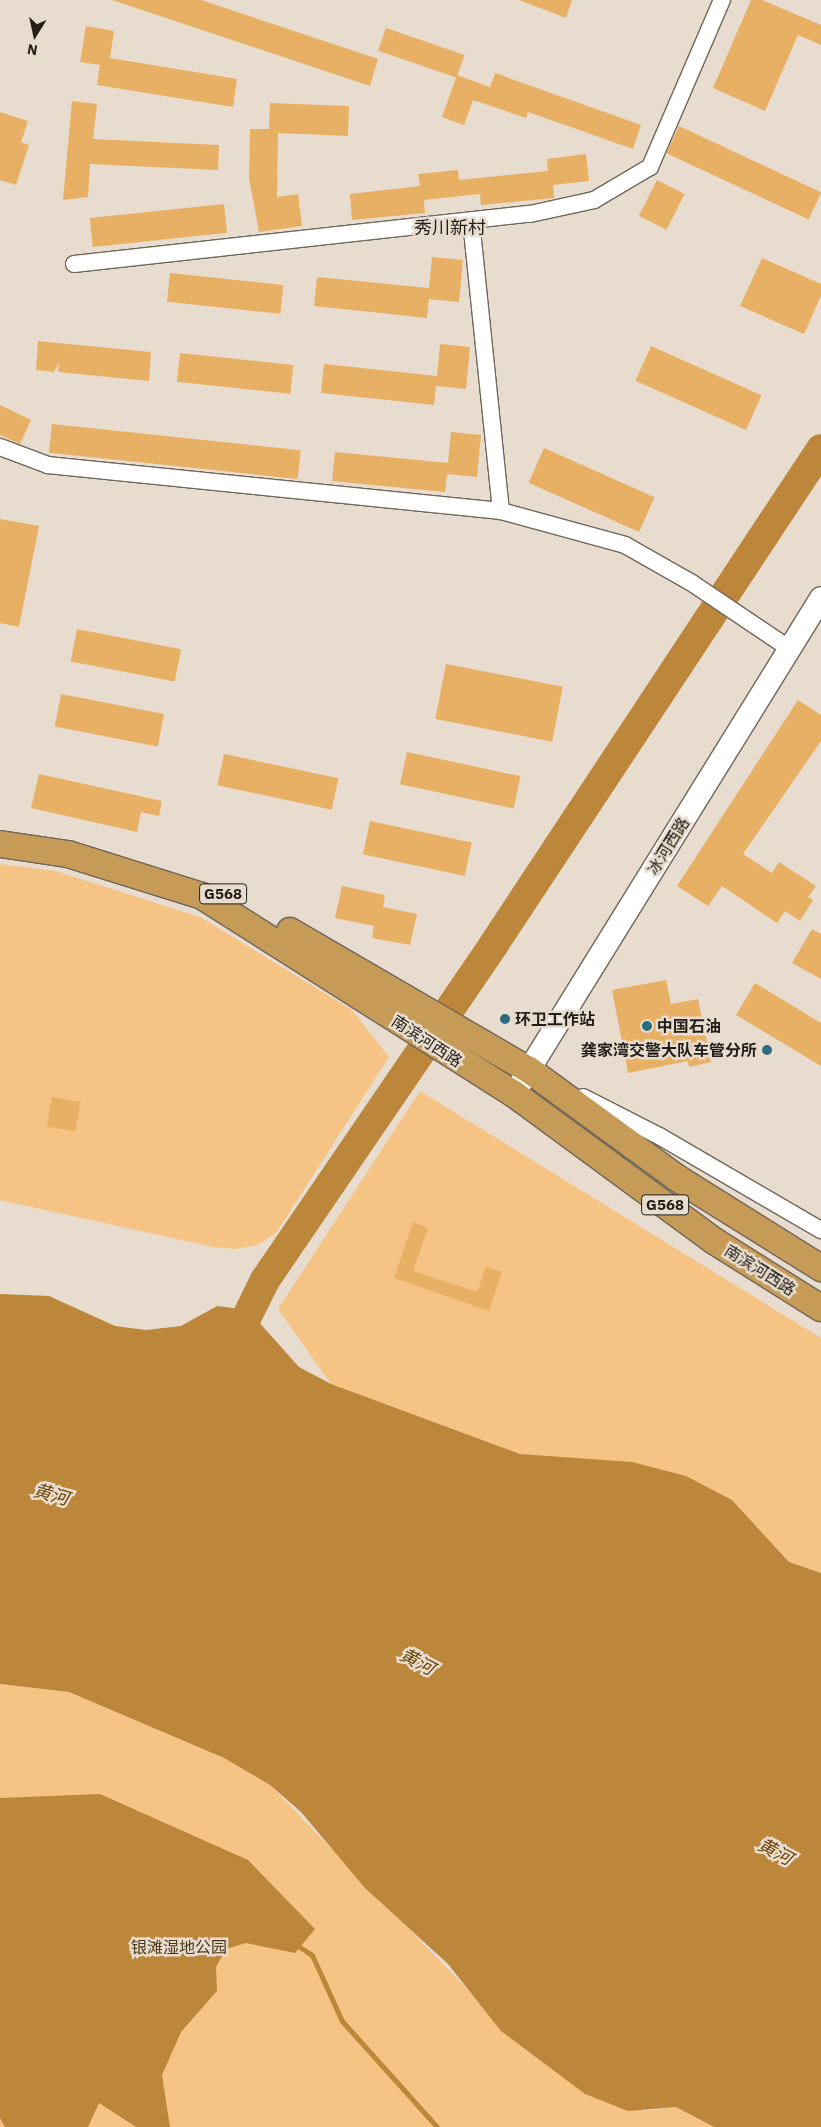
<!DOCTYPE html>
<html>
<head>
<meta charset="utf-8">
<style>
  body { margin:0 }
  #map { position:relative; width:821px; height:2127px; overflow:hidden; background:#e8dcce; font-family:"IBM Plex Sans","Noto Sans SC",sans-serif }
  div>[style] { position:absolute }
  .green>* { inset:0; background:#f5c384 }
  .water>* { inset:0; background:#bd873b }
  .stream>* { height:5px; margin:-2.5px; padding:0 2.5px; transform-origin:2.5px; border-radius:2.5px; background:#bd873b }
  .river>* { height:30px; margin:-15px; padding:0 15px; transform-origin:15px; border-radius:15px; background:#bd873b }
  .building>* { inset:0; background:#e8b065; transform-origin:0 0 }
  .roads { filter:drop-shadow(1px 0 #70665a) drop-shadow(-1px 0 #70665a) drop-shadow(0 1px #70665a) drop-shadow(0 -1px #70665a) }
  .minor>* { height:16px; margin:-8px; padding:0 8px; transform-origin:8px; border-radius:8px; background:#fff }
  .secondary>* { height:22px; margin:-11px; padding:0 11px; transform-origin:11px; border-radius:11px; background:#fff }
  .trunk>* { height:26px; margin:-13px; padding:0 13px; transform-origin:13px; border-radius:13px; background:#c69a57 }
  .dots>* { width:14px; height:14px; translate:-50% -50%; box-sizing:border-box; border:2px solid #e8dcce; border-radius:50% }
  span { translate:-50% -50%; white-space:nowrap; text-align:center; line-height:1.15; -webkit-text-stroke:5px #e8dcce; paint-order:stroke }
  .shield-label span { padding:1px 4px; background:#e8dcce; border:1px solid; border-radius:4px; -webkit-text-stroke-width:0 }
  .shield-label { font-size:15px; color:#221e19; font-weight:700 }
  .street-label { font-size:16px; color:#221e19 }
  .poi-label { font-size:16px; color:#221e19; font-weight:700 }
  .left { translate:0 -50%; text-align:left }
  .right { translate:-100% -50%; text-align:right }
  .park-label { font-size:16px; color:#4c3515 }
  .neighbourhood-label { font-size:18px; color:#221e19 }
  .water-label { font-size:18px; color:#694407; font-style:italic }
  .north { position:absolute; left:10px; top:10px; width:50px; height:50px; -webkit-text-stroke:4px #e8dcce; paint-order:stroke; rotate:190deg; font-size:14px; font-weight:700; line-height:20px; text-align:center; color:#221e19 }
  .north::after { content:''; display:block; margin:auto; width:18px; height:22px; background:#221e19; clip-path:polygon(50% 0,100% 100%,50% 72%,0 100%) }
</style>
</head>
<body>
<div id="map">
  <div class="green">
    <div style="clip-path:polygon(0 864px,55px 871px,200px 917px,352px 1010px,389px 1057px,276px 1233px,257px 1245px,236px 1249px,213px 1247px,0 1200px)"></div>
    <div style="clip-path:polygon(420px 1091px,821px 1338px,821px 1573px,789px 1562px,732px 1500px,561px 1458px,520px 1454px,331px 1384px,278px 1309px)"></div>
    <div style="clip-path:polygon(0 1684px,69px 1692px,224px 1758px,270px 1785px,473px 1995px,644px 2111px,676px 2107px,714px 2127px,0 2127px)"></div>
  </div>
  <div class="water">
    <div style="clip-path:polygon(0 1294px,49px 1296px,115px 1326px,146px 1330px,181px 1326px,217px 1306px,248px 1310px,299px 1367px,331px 1384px,520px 1454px,632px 1462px,686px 1476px,732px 1500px,789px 1562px,821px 1573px,821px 2127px,714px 2127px,676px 2107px,628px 2111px,585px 2094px,501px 2031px,448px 1964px,365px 1888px,301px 1812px,270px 1785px,224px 1758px,69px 1692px,0 1684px)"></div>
    <div style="clip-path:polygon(100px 1794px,248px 1860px,315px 1929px,295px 1953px,246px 1943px,226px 1949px,216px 1967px,217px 1991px,181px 2032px,162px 2075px,170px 2127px,136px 2127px,99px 2103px,88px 2127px,5px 2127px,0 2118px,0 1798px)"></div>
  </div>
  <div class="stream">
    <div style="left:295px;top:1944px;width:20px;rotate:33deg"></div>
    <div style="left:312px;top:1955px;width:72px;rotate:65.6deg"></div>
    <div style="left:342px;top:2021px;width:142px;rotate:48.1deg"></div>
  </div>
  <div class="river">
    <div style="left:231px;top:1349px;width:77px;rotate:-63.8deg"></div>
    <div style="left:265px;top:1280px;width:407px;rotate:-55.7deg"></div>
    <div style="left:494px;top:944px;width:593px;rotate:-56.55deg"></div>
  </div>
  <div class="building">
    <div style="clip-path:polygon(112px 0,201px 0,378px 59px,370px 86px)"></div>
    <div style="clip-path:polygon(519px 0,572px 0,566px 18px)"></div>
    <div style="clip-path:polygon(751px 0,762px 0,821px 25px,821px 45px,798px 35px,765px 111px,713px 88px)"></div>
    <div style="clip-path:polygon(86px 26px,114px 31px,110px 58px,237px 79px,233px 107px,97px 85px,100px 65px,80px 62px)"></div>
    <div style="left:386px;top:28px;width:83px;height:24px;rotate:19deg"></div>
    <div style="clip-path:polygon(495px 73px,641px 125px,633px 149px,528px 112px,526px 118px,473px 100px,464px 125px,442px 117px,457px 75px,490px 87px)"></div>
    <div style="clip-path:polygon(72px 101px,97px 104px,93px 139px,219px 145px,218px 170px,90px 164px,88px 197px,63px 200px)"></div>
    <div style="clip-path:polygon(270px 103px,349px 106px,348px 136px,278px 133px,277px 197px,298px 194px,302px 226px,259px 232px,249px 178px,250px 129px,269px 129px)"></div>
    <div style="clip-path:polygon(0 112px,28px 121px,21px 142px,29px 145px,16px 185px,0 180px)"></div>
    <div style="left:679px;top:126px;width:157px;height:30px;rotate:25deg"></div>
    <div style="clip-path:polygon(586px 154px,589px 181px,553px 185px,554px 198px,481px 205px,480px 194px,424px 200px,425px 213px,352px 220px,350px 194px,420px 186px,418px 174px,458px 170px,459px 180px,548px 171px,547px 159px)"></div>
    <div style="left:657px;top:180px;width:31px;height:40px;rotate:27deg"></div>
    <div style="left:224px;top:204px;width:29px;height:135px;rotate:84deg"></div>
    <div style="clip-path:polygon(432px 257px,463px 260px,459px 302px,429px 299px,427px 318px,314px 306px,317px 277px,429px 288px)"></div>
    <div style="clip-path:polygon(762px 258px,821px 284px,821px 296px,804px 334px,740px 306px)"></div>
    <div style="left:170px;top:273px;width:114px;height:29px;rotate:6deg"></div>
    <div style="clip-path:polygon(38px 341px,151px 352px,149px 381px,58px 372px,59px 362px,54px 372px,36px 370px)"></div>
    <div style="clip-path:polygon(440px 344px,470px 347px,466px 389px,436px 386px,434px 405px,321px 393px,324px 364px,437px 376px)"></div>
    <div style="left:651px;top:346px;width:121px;height:38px;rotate:24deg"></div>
    <div style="left:180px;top:353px;width:114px;height:29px;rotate:6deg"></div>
    <div style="clip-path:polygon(0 405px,31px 420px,20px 444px,0 435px)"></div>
    <div style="left:52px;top:424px;width:250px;height:29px;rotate:6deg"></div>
    <div style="clip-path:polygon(451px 432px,481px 435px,477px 477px,447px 474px,445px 492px,332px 481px,335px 452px,448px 463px)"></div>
    <div style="left:544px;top:448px;width:121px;height:38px;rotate:24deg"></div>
    <div style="clip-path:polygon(0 519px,39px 526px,19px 627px,0 623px)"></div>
    <div style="left:77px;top:629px;width:106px;height:33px;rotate:11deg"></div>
    <div style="left:446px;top:664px;width:119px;height:56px;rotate:11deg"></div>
    <div style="left:61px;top:694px;width:105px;height:33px;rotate:11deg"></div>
    <div style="clip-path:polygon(798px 700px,821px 715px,821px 741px,743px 854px,772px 873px,779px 862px,816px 886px,808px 897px,813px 900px,800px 921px,785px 911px,777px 923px,722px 886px,708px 906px,677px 886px)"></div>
    <div style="left:407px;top:752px;width:116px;height:33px;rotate:12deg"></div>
    <div style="left:224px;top:754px;width:117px;height:32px;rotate:12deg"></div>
    <div style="clip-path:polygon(39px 774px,162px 801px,159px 816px,141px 812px,137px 832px,31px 808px)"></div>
    <div style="left:370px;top:821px;width:104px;height:34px;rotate:12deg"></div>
    <div style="clip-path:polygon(342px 886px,385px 895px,383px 907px,417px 914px,410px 945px,372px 938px,374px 926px,335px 918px)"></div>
    <div style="clip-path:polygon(812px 929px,821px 934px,821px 979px,792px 963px)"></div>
    <div style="clip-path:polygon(666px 980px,671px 1004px,698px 999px,711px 1062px,689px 1067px,688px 1061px,628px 1073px,612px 990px)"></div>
    <div style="clip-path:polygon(755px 983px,821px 1023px,821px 1066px,736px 1015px)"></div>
    <div style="left:52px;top:1097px;width:29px;height:30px;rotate:10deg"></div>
    <div style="clip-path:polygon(413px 1222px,428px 1228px,413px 1271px,477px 1292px,486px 1267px,502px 1272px,489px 1311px,394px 1278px)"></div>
  </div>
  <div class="roads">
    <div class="minor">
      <div style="left:74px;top:264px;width:459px;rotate:-6.3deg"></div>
      <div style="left:530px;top:214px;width:66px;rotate:-12.3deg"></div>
      <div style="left:594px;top:200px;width:65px;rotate:-30.5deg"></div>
      <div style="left:650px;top:167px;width:182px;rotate:-66.7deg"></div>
      <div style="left:0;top:447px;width:51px;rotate:20.6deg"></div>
      <div style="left:48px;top:465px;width:455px;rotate:5.8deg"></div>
      <div style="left:501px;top:511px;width:292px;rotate:-95.9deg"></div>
      <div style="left:501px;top:511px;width:129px;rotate:15.3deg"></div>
      <div style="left:625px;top:545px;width:77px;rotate:29.6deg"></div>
      <div style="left:692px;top:583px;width:118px;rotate:34deg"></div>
      <div style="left:583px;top:1097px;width:88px;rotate:27.1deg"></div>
      <div style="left:661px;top:1137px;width:185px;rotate:30.2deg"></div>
    </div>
    <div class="secondary">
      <div style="left:514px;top:1094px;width:583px;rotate:-58.24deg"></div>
    </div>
    <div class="trunk">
      <div style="left:0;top:844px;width:69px;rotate:8.4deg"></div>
      <div style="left:68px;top:854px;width:140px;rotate:17.4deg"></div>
      <div style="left:202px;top:896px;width:370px;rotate:32.4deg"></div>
      <div style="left:514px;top:1094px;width:248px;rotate:36.3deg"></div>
      <div style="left:714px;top:1241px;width:126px;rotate:32.1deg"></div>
      <div style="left:290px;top:931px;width:276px;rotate:30.2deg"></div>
      <div style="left:529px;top:1070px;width:183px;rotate:36.1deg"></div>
      <div style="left:677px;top:1178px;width:170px;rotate:32deg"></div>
    </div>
  </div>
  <div class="dots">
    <div style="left:505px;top:1019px;background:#2b6a7f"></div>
    <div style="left:647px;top:1026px;background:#2b6a7f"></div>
    <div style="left:767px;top:1050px;background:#2b6a7f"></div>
  </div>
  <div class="shield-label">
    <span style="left:223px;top:894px">G568</span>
    <span style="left:665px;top:1205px">G568</span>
  </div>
  <div class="street-label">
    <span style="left:668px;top:846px;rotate:-58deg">冰河西路</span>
    <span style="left:427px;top:1041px;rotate:33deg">南滨河西路</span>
    <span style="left:760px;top:1270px;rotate:32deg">南滨河西路</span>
  </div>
  <div class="poi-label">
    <span class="left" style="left:515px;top:1019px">环卫工作站</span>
    <span class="left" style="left:657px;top:1026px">中国石油</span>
    <span class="right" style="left:757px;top:1050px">龚家湾交警大队车管分所</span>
  </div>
  <div class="park-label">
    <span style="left:179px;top:1947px">银滩湿地公园</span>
  </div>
  <div class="neighbourhood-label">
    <span style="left:450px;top:228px">秀川新村</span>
  </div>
  <div class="water-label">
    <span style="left:51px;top:1495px;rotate:15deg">黄河</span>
    <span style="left:417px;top:1662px;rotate:28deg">黄河</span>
    <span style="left:775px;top:1852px;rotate:28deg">黄河</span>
  </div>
  <div class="north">N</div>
</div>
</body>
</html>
